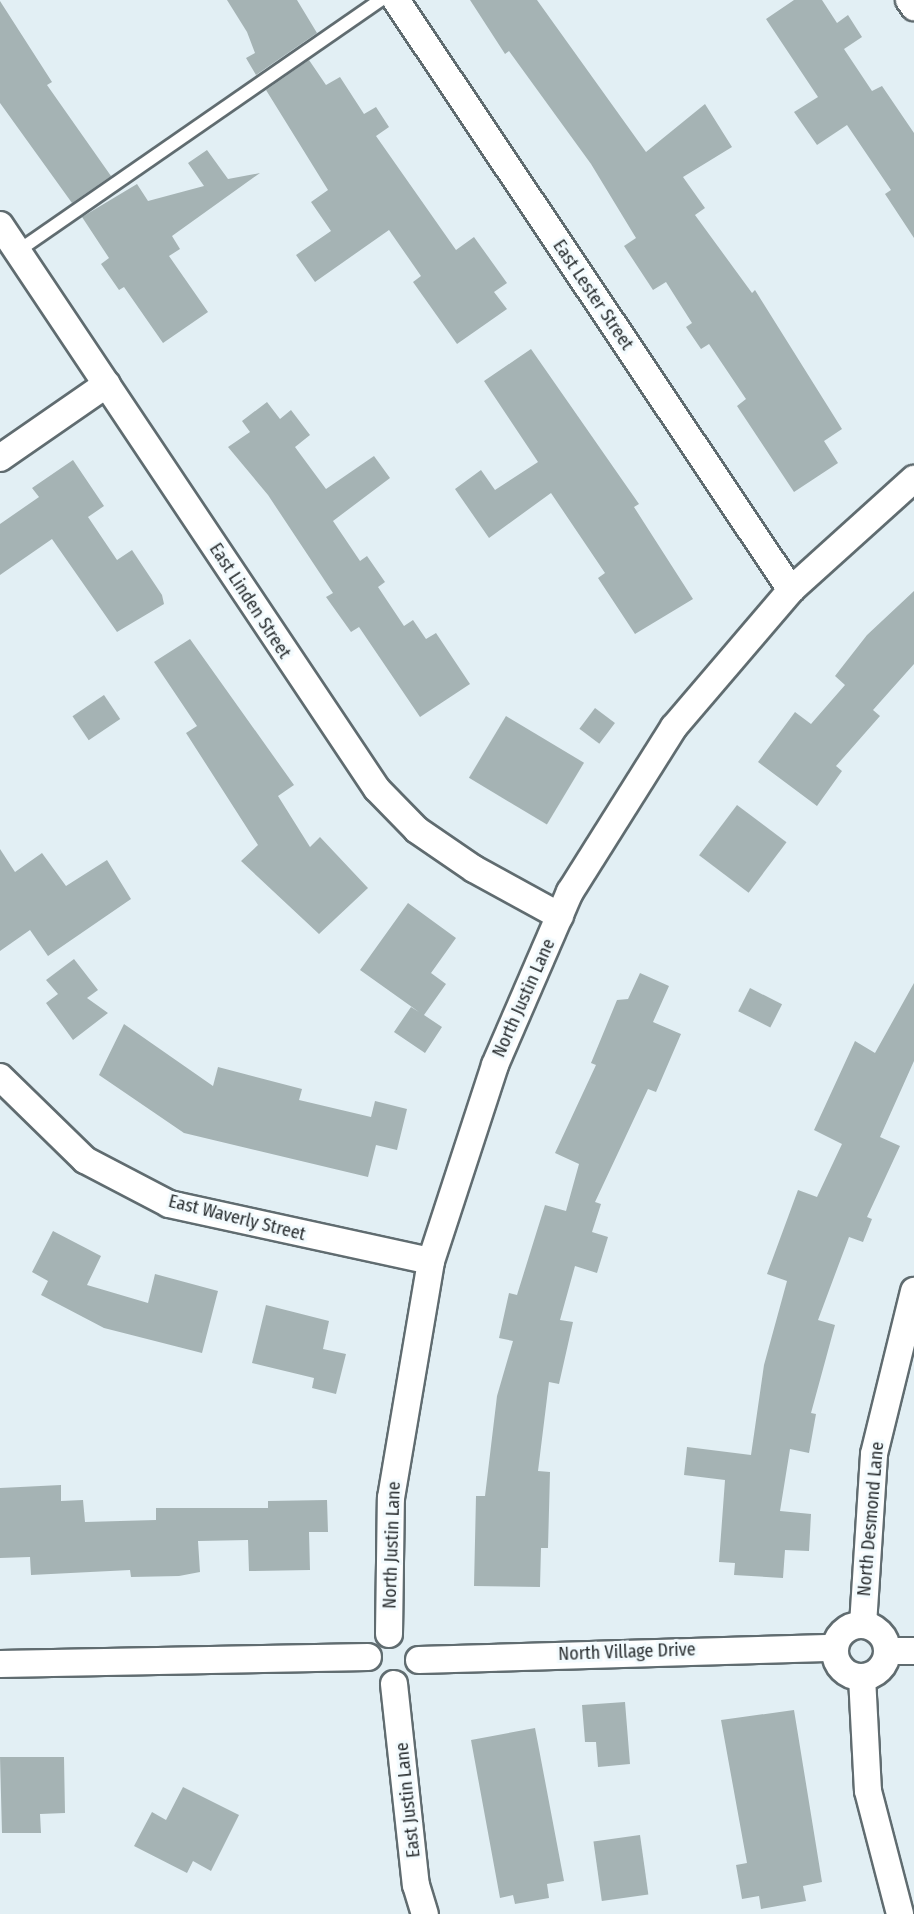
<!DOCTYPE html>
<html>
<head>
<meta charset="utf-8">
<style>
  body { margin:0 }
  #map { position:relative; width:914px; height:1914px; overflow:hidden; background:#e2eff4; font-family:"Fira Sans Condensed",sans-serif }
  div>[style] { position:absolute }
  .building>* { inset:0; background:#a5b3b4; transform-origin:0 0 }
  .roads { filter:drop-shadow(2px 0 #606c70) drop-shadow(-2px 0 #606c70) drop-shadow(0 2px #606c70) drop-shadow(0 -2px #606c70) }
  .lane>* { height:12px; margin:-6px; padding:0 6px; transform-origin:6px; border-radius:6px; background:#fff }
  .street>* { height:26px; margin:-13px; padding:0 13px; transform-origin:13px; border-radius:13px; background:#fff }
  .street>.ring { margin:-13px; padding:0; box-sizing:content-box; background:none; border:26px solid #fff; border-radius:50% }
  span { translate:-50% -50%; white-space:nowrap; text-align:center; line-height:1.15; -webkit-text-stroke:6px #f3fbfe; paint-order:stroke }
  .street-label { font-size:18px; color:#282d2f }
</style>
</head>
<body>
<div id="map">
  <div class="building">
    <div style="clip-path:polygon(227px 0,297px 0,317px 33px,256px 75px,246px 58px,255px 53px,247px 32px)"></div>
    <div style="clip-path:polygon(470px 0,537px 0,646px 152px,705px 104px,732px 147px,683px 177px,705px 208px,695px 215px,752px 293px,755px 290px,842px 429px,824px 441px,838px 463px,794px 492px,737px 406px,746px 399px,709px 344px,701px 349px,686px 327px,692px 323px,666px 282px,653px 290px,624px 246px,636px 238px,591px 164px,509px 51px,505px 54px)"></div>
    <div style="clip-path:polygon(794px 0,822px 0,837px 23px,848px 15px,862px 37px,844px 49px,872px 91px,882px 86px,914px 133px,914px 238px,885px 194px,891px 190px,847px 125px,817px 145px,794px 112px,818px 97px,766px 19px)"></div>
    <div style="clip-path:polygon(0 1px,52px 82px,47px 85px,111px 176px,72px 203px,0 103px)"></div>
    <div style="clip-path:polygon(309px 60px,326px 85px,340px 77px,364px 114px,376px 107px,389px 127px,376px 136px,456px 250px,474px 237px,507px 283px,494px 292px,507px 309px,457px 344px,413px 282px,421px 276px,389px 230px,315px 282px,296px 255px,331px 231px,311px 202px,328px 190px,266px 90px)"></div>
    <div style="clip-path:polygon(207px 150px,228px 179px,260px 173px,172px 236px,180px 249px,169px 256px,208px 312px,163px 343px,124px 287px,119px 290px,101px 264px,109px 258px,82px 217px,137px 184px,148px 201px,204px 186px,188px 163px)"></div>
    <div style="clip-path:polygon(531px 349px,639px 504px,634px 507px,693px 599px,635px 634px,598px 578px,605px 573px,551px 493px,489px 538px,455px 489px,481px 470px,495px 490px,538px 462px,484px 381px)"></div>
    <div style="clip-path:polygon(267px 402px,280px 419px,291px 410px,310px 435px,295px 447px,326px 489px,374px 456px,390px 478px,333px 521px,360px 561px,367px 556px,385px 582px,378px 587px,404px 626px,413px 620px,426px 639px,436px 633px,470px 684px,420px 717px,359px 627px,351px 632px,326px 597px,333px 593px,268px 495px,228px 447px,250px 432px,242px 421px)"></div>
    <div style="clip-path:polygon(73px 460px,104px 506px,88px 517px,117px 560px,132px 550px,162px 595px,164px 604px,117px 632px,52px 539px,0 575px,0 524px,39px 497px,32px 488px)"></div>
    <div style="clip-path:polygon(914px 591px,914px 664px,873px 710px,880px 716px,836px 766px,842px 771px,817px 806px,758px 762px,795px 712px,811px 724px,845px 685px,835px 676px,867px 635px)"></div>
    <div style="clip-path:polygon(190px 639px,294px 785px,278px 796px,310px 847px,320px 837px,368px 888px,319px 934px,241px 861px,258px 845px,186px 733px,197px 726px,154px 662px)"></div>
    <div style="left:104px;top:695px;width:29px;height:38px;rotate:56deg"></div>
    <div style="left:595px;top:708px;width:25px;height:26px;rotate:37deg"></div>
    <div style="left:506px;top:716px;width:91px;height:72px;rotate:31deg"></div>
    <div style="left:737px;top:805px;width:62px;height:63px;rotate:37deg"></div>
    <div style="clip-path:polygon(0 849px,15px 872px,42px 853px,66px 886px,107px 860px,131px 899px,48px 956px,30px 930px,0 951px)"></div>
    <div style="clip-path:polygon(408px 903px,456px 938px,431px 973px,446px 984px,424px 1015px,442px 1027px,425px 1053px,394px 1032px,411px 1007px,419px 1012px,360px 970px)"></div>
    <div style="clip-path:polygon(74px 959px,98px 990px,87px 998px,108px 1013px,73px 1040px,46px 1003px,58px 994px,46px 980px)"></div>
    <div style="clip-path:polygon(640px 973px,669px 986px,653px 1022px,681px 1034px,656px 1092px,648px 1089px,595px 1202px,601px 1204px,592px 1232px,608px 1237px,597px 1273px,575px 1266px,560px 1320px,573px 1322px,559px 1384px,549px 1382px,538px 1471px,550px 1472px,548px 1548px,541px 1548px,540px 1587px,474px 1586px,476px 1496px,485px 1496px,497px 1396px,513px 1341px,499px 1338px,509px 1293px,517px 1295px,545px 1205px,566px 1211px,579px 1164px,555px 1153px,596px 1065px,591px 1063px,617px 1000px,628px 999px)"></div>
    <div style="clip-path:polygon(914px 983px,914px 1061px,880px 1137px,900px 1146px,867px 1217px,872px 1219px,863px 1242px,849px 1237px,818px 1320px,835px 1325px,811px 1413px,816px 1414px,809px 1453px,790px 1449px,780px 1511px,811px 1514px,809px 1551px,785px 1550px,783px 1578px,734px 1575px,735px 1563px,719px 1562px,725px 1480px,684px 1475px,687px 1447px,751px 1455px,764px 1365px,787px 1281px,767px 1274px,798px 1190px,817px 1197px,842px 1144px,814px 1130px,855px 1041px,875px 1053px)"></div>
    <div style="left:750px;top:988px;width:36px;height:26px;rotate:27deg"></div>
    <div style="clip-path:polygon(124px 1024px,213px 1086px,218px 1067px,302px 1089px,299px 1100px,371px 1117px,375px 1101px,407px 1109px,397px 1150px,376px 1145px,368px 1177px,184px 1133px,99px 1075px)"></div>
    <div style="clip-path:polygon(53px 1231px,101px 1256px,87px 1285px,148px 1303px,155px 1274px,218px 1291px,202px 1353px,104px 1328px,41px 1295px,48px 1281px,32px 1272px)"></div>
    <div style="clip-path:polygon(266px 1305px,329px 1321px,323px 1349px,346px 1354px,336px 1394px,312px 1388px,314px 1378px,252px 1363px)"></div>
    <div style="clip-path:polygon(61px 1485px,61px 1501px,83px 1500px,85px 1522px,156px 1520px,156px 1508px,268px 1508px,268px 1501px,327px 1500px,328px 1532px,309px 1532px,310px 1570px,249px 1571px,248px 1540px,198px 1541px,200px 1572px,179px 1576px,131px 1577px,130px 1570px,31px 1575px,30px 1557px,0 1558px,0 1488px)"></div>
    <div style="clip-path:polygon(625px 1702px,630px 1764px,598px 1767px,596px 1742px,585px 1742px,582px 1705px)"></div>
    <div style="clip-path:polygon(794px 1710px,822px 1882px,803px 1886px,806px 1901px,761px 1909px,759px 1896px,742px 1899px,736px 1865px,747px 1863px,721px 1720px)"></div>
    <div style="clip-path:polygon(535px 1728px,564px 1881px,547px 1884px,549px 1898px,515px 1904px,513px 1895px,500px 1898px,471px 1740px)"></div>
    <div style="clip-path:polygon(0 1757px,64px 1757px,65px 1813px,40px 1814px,41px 1833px,2px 1833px)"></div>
    <div style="clip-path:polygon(183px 1787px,239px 1815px,211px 1871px,193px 1861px,187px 1873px,134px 1846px,152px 1812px,166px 1820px)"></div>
    <div style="left:640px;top:1835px;width:60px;height:47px;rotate:82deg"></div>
  </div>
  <div class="roads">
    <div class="lane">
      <div style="left:18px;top:251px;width:441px;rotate:-34.7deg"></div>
    </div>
    <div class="street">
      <div style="left:396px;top:0;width:710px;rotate:56.2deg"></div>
      <div style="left:909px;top:0;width:9px;rotate:54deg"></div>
      <div style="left:0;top:225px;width:678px;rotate:56.24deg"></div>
      <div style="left:377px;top:789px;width:57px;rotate:45.7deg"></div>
      <div style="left:417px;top:830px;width:69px;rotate:34.4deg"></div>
      <div style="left:474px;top:869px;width:98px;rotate:28.7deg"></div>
      <div style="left:0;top:458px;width:130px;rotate:-34.7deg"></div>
      <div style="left:0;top:1077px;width:119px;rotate:44.3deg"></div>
      <div style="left:85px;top:1160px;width:95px;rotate:27.6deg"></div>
      <div style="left:169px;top:1204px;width:268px;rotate:12.3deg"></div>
      <div style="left:863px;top:1625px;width:171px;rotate:-86.3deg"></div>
      <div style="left:874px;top:1454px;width:168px;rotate:-76.2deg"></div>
      <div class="ring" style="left:835px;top:1625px;width:26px;height:26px"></div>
      <div style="left:389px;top:1634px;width:136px;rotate:-89.2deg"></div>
      <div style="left:391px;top:1498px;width:240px;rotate:-80.4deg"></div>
      <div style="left:431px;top:1261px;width:206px;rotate:-71.9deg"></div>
      <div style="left:495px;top:1065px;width:189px;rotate:-66.6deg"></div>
      <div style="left:570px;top:892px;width:195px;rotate:-57.8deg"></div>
      <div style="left:674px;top:727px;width:180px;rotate:-49.5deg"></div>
      <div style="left:791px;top:590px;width:166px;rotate:-42.1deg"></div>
      <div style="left:887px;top:1651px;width:27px"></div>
      <div style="left:419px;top:1660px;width:416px;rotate:-1.7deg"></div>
      <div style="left:0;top:1664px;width:368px;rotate:-1.1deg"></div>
      <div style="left:862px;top:1677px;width:114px;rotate:87deg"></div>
      <div style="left:868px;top:1791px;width:127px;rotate:75.4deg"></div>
      <div style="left:394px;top:1684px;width:202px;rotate:83.8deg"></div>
      <div style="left:416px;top:1885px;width:30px;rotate:73deg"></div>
    </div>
  </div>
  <div class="street-label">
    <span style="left:593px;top:295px;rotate:56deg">East Lester Street</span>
    <span style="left:250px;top:601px;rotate:57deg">East Linden Street</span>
    <span style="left:524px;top:998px;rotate:-66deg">North Justin Lane</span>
    <span style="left:237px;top:1218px;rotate:14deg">East Waverly Street</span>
    <span style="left:871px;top:1519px;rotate:-85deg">North Desmond Lane</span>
    <span style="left:392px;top:1545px;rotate:-88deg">North Justin Lane</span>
    <span style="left:627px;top:1652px;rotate:-2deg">North Village Drive</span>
    <span style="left:408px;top:1800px;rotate:-96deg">East Justin Lane</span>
  </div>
</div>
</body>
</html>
